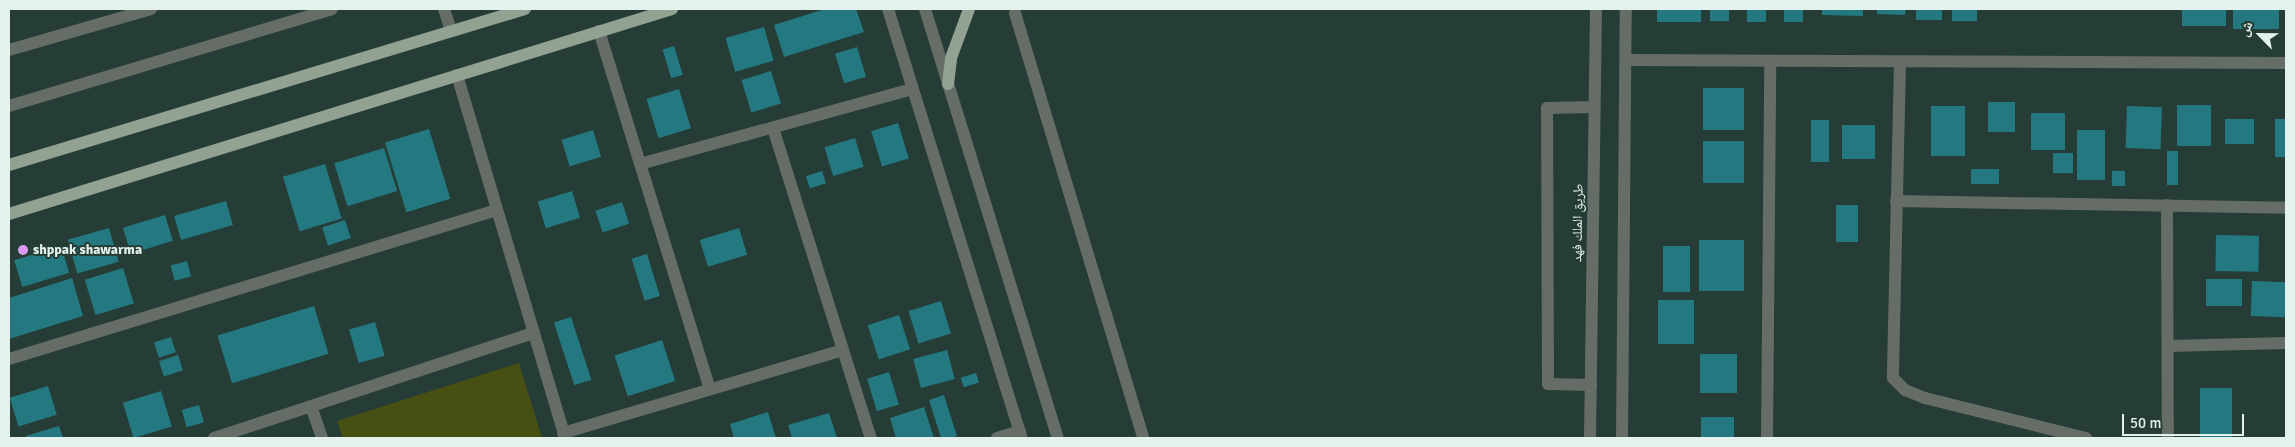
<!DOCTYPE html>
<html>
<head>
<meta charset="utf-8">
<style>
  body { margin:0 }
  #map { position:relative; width:2295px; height:447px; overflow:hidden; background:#253d36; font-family:Signika,"Noto Naskh Arabic",sans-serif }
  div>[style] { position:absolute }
  .green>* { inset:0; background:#475012 }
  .building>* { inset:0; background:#24787f; transform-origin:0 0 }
  .minor>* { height:12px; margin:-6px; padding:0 6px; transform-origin:6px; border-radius:6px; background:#666d66 }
  .major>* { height:12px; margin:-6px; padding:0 6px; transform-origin:6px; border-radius:6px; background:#92a292 }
  .dots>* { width:14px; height:14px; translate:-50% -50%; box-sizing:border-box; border:2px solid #253d36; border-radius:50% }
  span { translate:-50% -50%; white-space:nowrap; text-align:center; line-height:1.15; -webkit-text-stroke:4px #253d36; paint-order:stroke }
  .street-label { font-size:14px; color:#e4f2ed }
  .poi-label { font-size:14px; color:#e4f2ed; font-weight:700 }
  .left { translate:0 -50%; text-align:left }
  .frame { position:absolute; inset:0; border:10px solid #e4f2ed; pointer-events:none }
  .north { position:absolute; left:2235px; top:10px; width:50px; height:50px; -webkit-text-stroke:4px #253d36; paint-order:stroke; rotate:293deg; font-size:14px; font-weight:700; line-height:20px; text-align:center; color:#e4f2ed }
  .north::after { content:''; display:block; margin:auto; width:18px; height:22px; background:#e4f2ed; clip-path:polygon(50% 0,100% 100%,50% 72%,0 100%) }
  .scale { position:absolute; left:2122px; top:414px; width:122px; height:22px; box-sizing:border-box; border:2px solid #e4f2ed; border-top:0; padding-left:6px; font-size:15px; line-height:18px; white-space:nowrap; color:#e4f2ed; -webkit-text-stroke:4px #253d36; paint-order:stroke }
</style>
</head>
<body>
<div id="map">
  <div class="green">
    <div style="clip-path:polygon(519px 363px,542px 438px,343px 438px,337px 421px)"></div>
  </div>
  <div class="building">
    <div style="clip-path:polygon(825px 9px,856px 9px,864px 32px,784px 57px,774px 25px)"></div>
    <div style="left:1657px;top:9px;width:44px;height:13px"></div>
    <div style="left:1710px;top:9px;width:19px;height:12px"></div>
    <div style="left:1747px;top:9px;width:19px;height:13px"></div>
    <div style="left:1784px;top:9px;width:19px;height:13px"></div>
    <div style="clip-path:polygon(1822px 9px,1863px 9px,1863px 16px,1822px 15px)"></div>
    <div style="clip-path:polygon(1877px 9px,1906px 9px,1905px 15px,1877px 14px)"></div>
    <div style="left:1916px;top:9px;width:26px;height:11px"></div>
    <div style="left:1952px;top:9px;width:25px;height:12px"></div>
    <div style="left:2182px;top:9px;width:44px;height:17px"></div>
    <div style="left:2233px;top:9px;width:46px;height:20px"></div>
    <div style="left:764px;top:27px;width:35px;height:40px;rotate:74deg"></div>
    <div style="left:674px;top:46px;width:30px;height:12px;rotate:73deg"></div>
    <div style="left:857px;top:47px;width:31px;height:23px;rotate:73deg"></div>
    <div style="left:771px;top:71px;width:34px;height:31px;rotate:73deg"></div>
    <div style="left:1703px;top:88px;width:41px;height:42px"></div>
    <div style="left:679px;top:89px;width:41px;height:34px;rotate:73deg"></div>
    <div style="left:1988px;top:102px;width:27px;height:30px"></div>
    <div style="left:2177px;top:105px;width:34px;height:41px"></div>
    <div style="left:1931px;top:106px;width:34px;height:50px"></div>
    <div style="left:2127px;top:106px;width:35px;height:42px;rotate:2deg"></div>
    <div style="left:2031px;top:113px;width:34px;height:37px"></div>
    <div style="left:2225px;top:119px;width:29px;height:25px"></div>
    <div style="left:2275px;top:119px;width:11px;height:38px"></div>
    <div style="left:1811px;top:120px;width:18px;height:42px"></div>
    <div style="left:898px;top:123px;width:37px;height:28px;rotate:73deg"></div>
    <div style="left:1842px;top:125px;width:33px;height:34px"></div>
    <div style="left:429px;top:129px;width:73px;height:46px;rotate:73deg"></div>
    <div style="left:593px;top:130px;width:28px;height:33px;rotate:73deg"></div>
    <div style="left:2077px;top:130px;width:28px;height:50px"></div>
    <div style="left:855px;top:138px;width:30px;height:32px;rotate:73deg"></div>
    <div style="left:1703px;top:141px;width:41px;height:42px"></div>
    <div style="left:384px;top:148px;width:45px;height:52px;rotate:73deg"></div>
    <div style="left:2167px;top:151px;width:11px;height:34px"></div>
    <div style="left:2053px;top:153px;width:20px;height:20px"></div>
    <div style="left:325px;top:164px;width:57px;height:44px;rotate:73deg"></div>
    <div style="left:1971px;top:169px;width:28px;height:15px"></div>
    <div style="left:822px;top:171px;width:13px;height:17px;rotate:72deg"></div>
    <div style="left:2112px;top:171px;width:13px;height:15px"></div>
    <div style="left:572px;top:191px;width:28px;height:36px;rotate:73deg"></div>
    <div style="left:226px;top:201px;width:25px;height:54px;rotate:74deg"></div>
    <div style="left:622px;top:202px;width:23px;height:28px;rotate:72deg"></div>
    <div style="left:1836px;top:205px;width:22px;height:37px"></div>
    <div style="left:165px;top:215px;width:27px;height:44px;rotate:73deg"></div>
    <div style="left:345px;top:220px;width:19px;height:24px;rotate:72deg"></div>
    <div style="left:109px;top:228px;width:35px;height:43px;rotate:74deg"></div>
    <div style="left:739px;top:228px;width:28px;height:41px;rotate:73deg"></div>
    <div style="left:2216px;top:235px;width:43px;height:36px;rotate:1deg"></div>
    <div style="left:1699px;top:240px;width:45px;height:51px"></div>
    <div style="left:61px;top:246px;width:28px;height:49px;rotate:73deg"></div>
    <div style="left:1663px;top:246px;width:27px;height:46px"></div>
    <div style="left:647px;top:254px;width:44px;height:16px;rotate:73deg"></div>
    <div style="left:187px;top:261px;width:16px;height:17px;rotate:75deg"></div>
    <div style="left:123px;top:268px;width:37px;height:40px;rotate:73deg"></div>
    <div style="clip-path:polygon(72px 278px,83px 316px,9px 339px,9px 298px)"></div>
    <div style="left:2206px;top:279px;width:36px;height:27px"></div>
    <div style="left:2252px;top:281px;width:34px;height:35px;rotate:2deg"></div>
    <div style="left:1658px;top:300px;width:36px;height:44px"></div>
    <div style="left:941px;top:301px;width:34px;height:34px;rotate:73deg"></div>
    <div style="left:314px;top:306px;width:50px;height:101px;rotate:73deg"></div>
    <div style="left:899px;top:315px;width:36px;height:33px;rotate:72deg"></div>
    <div style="left:571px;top:317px;width:66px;height:18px;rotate:72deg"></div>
    <div style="left:375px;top:322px;width:35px;height:27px;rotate:74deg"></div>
    <div style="left:171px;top:337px;width:16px;height:18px;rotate:72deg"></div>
    <div style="left:662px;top:340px;width:43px;height:50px;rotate:72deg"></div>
    <div style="left:947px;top:350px;width:30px;height:35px;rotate:75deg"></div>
    <div style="left:1700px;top:354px;width:37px;height:39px"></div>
    <div style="left:178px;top:355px;width:16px;height:20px;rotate:72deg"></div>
    <div style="left:889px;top:372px;width:34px;height:23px;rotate:73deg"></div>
    <div style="left:976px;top:373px;width:10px;height:16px;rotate:73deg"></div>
    <div style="left:48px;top:386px;width:30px;height:40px;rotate:73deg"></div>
    <div style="left:2200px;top:388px;width:32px;height:50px"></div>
    <div style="left:161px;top:391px;width:37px;height:40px;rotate:73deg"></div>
    <div style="clip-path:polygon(944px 395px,957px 436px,950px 438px,941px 438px,929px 400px)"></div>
    <div style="left:199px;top:405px;width:18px;height:18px;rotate:74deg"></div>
    <div style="clip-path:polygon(924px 407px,934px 438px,896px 438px,890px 418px)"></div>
    <div style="clip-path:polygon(768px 412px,776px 438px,734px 438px,730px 424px)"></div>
    <div style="clip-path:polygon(829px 413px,837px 438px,792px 438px,788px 425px)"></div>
    <div style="left:1701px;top:417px;width:33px;height:21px"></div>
    <div style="clip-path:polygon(59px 426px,63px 438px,26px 438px,26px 436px)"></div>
  </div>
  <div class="minor">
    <div style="left:444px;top:9px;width:23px;rotate:72deg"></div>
    <div style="left:888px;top:9px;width:449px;rotate:72.7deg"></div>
    <div style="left:925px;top:9px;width:449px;rotate:72.8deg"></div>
    <div style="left:1015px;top:13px;width:444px;rotate:73.2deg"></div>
    <div style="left:599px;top:31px;width:375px;rotate:72.8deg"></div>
    <div style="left:9px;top:50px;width:148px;rotate:-16.1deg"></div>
    <div style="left:1626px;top:60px;width:660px;rotate:0.26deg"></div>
    <div style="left:1900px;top:62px;width:316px;rotate:91.3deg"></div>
    <div style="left:1893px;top:378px;width:17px;rotate:45deg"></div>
    <div style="left:1905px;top:390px;width:22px;rotate:22deg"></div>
    <div style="left:1925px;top:398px;width:166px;rotate:14deg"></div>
    <div style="left:457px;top:75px;width:379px;rotate:73.4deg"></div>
    <div style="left:9px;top:106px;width:337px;rotate:-16.7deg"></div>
    <div style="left:773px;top:128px;width:325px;rotate:72.5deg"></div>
    <div style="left:640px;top:164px;width:283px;rotate:-15.4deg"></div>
    <div style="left:1896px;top:201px;width:390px;rotate:1deg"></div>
    <div style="left:2167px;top:205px;width:233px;rotate:89.8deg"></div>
    <div style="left:2168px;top:346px;width:118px;rotate:-1.5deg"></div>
    <div style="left:9px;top:359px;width:510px;rotate:-16.98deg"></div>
    <div style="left:1591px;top:385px;width:43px;rotate:-178.7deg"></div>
    <div style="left:1548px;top:384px;width:276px;rotate:-90.2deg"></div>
    <div style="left:1547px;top:108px;width:47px;rotate:-1.2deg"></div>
    <div style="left:311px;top:406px;width:34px;rotate:71deg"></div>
    <div style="left:563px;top:433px;width:292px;rotate:-16.5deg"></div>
    <div style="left:214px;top:438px;width:337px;rotate:-18.2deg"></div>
    <div style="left:997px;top:438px;width:24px;rotate:-17deg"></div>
    <div style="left:1590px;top:438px;width:429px;rotate:-89.2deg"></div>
    <div style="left:1622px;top:438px;width:429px;rotate:-89.5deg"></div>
    <div style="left:1767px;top:438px;width:377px;rotate:-89.5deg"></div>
  </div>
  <div class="major">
    <div style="left:948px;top:84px;width:26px;rotate:-83deg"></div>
    <div style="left:951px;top:58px;width:52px;rotate:-69.8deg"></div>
    <div style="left:9px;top:165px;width:539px;rotate:-16.82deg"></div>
    <div style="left:9px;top:214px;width:694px;rotate:-17.18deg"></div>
  </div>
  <div class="dots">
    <div style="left:23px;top:250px;background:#dc99f4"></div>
  </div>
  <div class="street-label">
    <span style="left:1578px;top:223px;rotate:-89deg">طريق الملك فهد</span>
  </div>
  <div class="poi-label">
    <span class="left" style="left:33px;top:250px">shppak shawarma</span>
  </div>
  <div class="frame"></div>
  <div class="north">ش</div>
  <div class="scale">50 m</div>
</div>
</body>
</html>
